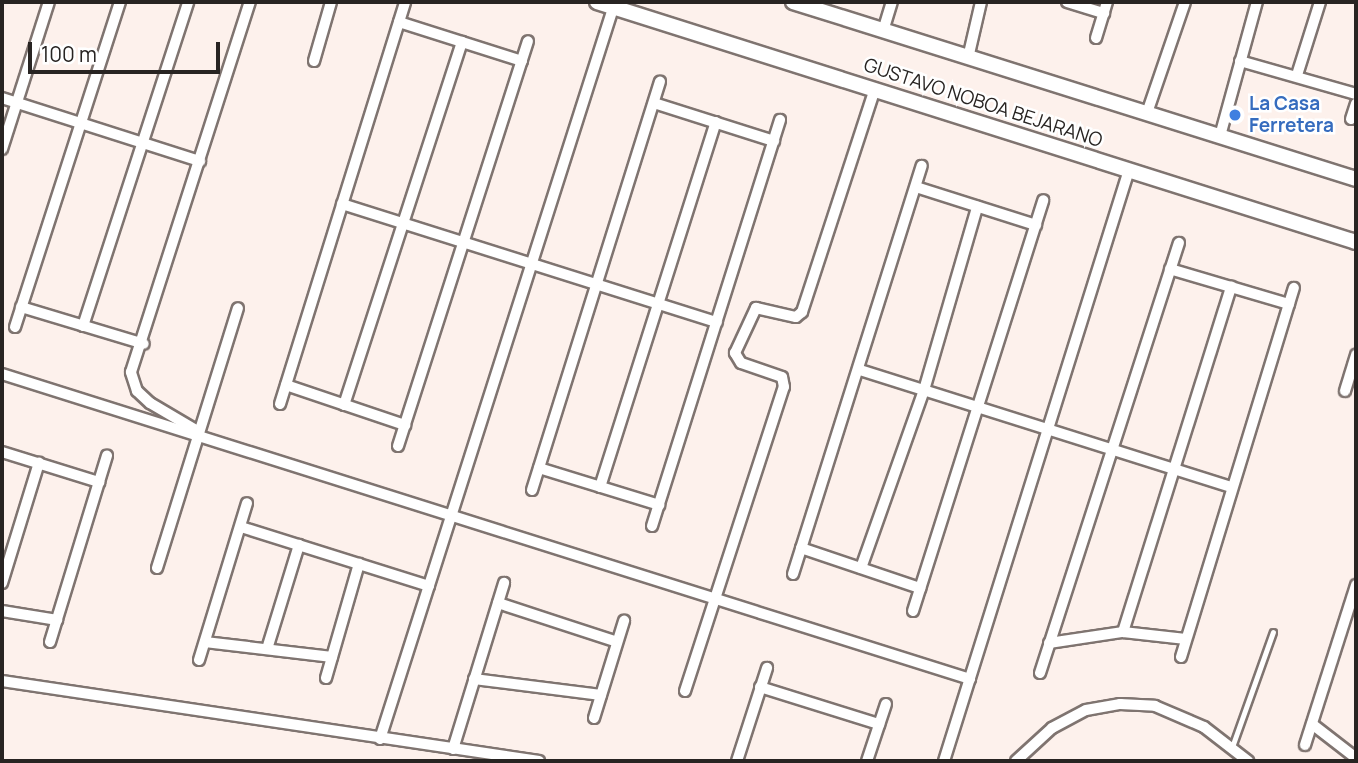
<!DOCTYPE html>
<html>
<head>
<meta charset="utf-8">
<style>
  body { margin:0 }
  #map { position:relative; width:1358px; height:763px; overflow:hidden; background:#fdf1ec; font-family:Manrope,sans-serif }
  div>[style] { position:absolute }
  .roads { filter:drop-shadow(2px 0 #7f7470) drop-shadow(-2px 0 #7f7470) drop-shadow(0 2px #7f7470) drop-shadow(0 -2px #7f7470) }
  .service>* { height:5px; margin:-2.5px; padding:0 2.5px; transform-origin:2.5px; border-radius:2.5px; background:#fff }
  .minor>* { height:10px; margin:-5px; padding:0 5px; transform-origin:5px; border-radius:5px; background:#fff }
  .tertiary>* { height:14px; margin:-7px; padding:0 7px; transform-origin:7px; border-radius:7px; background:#fff }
  .dots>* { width:19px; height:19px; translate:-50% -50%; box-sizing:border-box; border:4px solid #fff; border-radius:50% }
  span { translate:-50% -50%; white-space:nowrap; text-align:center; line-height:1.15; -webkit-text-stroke:5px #fff; paint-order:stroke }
  .street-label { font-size:19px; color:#282422 }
  .shop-label { font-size:19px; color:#366cbe; font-weight:700 }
  .left { translate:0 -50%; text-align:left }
  .frame { position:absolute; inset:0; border:4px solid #282422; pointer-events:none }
  .scale { position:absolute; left:28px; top:42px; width:192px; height:32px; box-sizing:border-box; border:4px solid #282422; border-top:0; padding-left:9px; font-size:21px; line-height:24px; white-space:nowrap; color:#282422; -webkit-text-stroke:5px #fff; paint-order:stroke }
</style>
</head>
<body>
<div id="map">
  <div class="roads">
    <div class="service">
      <div style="left:1232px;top:747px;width:122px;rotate:-70.4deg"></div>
    </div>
    <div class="minor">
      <div style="left:1067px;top:2px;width:39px;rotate:17deg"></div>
      <div style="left:399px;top:22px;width:129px;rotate:17.6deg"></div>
      <div style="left:883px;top:31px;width:30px;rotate:-73deg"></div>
      <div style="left:1096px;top:38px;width:38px;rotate:-73deg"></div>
      <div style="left:968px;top:58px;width:57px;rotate:-76.9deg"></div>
      <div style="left:314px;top:61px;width:61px;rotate:-73.9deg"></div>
      <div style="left:1240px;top:61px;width:121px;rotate:15.9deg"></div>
      <div style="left:1297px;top:75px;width:77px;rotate:-72.5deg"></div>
      <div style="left:2px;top:98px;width:208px;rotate:17.7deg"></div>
      <div style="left:654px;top:103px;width:126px;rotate:17.6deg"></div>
      <div style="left:1147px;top:113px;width:117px;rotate:-71.1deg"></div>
      <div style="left:1351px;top:119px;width:16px;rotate:-72deg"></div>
      <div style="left:1220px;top:136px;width:139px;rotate:-74.6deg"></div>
      <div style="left:2px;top:149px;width:154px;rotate:-72.3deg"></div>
      <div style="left:916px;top:187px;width:126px;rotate:17.6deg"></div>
      <div style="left:342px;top:204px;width:393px;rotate:17.5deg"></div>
      <div style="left:1170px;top:269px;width:124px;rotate:16.4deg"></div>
      <div style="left:21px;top:307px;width:128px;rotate:16.7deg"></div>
      <div style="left:83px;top:326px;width:341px;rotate:-72deg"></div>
      <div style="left:15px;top:327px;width:342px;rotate:-72.1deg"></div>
      <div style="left:860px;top:370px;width:389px;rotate:17.5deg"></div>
      <div style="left:2px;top:374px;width:1015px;rotate:17.49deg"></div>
      <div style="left:286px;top:385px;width:126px;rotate:18.6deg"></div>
      <div style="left:1345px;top:391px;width:38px;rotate:-73deg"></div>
      <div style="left:280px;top:404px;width:421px;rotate:-72.7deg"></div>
      <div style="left:344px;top:405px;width:382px;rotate:-72deg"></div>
      <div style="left:196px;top:430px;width:53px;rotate:-149.6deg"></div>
      <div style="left:150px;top:403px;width:18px;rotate:-137deg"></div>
      <div style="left:137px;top:391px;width:20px;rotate:-108deg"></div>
      <div style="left:131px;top:372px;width:389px;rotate:-72.2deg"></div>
      <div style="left:398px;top:446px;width:425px;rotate:-72.2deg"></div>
      <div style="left:2px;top:452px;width:102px;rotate:17.2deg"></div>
      <div style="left:539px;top:468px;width:126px;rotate:17.1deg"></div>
      <div style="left:600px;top:487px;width:383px;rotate:-72.4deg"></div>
      <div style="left:532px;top:490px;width:428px;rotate:-72.6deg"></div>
      <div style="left:652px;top:526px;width:426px;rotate:-72.5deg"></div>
      <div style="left:241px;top:527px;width:197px;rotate:17.4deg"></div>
      <div style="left:801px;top:548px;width:126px;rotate:18.6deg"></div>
      <div style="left:157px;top:568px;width:272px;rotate:-72.7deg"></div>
      <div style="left:861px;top:568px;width:189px;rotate:-70.5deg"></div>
      <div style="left:924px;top:390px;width:191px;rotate:-73.8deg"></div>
      <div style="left:793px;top:574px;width:428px;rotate:-72.5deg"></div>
      <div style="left:2px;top:583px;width:126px;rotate:-72.9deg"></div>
      <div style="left:498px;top:603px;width:125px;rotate:18.1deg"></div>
      <div style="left:2px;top:611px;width:56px;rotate:9.3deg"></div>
      <div style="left:913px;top:611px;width:431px;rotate:-72.4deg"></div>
      <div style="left:1123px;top:632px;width:362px;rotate:-72.6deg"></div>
      <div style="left:50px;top:642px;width:195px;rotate:-73deg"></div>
      <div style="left:205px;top:642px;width:128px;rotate:6.7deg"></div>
      <div style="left:1049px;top:643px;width:75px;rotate:-8.5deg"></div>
      <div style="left:1123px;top:632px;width:63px;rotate:6.3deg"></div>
      <div style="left:267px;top:649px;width:109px;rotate:-72.9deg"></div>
      <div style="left:1181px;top:657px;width:386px;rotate:-73deg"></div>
      <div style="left:199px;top:660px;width:164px;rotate:-73deg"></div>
      <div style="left:1040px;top:673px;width:452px;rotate:-72.1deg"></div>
      <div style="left:326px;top:678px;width:119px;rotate:-73.9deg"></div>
      <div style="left:474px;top:679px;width:128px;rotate:7.2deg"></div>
      <div style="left:2px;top:681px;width:543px;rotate:8.47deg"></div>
      <div style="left:760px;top:687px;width:125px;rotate:17.3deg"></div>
      <div style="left:685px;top:691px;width:320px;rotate:-72deg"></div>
      <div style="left:784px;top:387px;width:10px;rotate:-101deg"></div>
      <div style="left:782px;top:377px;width:43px;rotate:-161.1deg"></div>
      <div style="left:741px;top:363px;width:12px;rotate:-121deg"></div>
      <div style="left:735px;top:353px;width:50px;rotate:-65deg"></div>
      <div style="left:756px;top:308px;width:41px;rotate:12.7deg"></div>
      <div style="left:796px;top:317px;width:8px;rotate:-40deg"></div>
      <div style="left:802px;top:312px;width:235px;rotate:-71.9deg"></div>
      <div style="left:594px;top:718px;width:102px;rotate:-72.8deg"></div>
      <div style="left:1312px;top:724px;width:56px;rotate:37.7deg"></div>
      <div style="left:380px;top:739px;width:774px;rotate:-72.31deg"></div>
      <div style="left:1305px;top:745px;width:168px;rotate:-72.3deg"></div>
      <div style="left:453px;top:749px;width:174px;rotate:-72.9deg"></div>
      <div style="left:737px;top:761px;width:98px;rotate:-72.1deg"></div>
      <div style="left:867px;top:761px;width:60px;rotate:-71.6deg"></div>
      <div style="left:944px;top:761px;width:619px;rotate:-72.62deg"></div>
      <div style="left:1016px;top:761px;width:49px;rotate:-42.5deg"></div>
      <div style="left:1052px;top:728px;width:38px;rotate:-28deg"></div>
      <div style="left:1086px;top:710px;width:35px;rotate:-10deg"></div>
      <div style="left:1120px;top:704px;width:35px;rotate:3deg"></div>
      <div style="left:1155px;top:706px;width:53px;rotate:23.2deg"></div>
      <div style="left:1204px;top:727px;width:56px;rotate:37.7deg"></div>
    </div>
    <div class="tertiary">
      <div style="left:597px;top:2px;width:796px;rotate:17.55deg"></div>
      <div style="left:793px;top:2px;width:590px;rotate:17.45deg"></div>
    </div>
  </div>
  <div class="dots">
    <div style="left:1235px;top:115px;background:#3f7fe0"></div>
  </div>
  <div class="street-label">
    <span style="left:983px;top:103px;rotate:18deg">GUSTAVO NOBOA BEJARANO</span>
  </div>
  <div class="shop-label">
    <span class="left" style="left:1249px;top:115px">La Casa<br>Ferretera</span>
  </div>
  <div class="frame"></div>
  <div class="scale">100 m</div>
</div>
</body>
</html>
